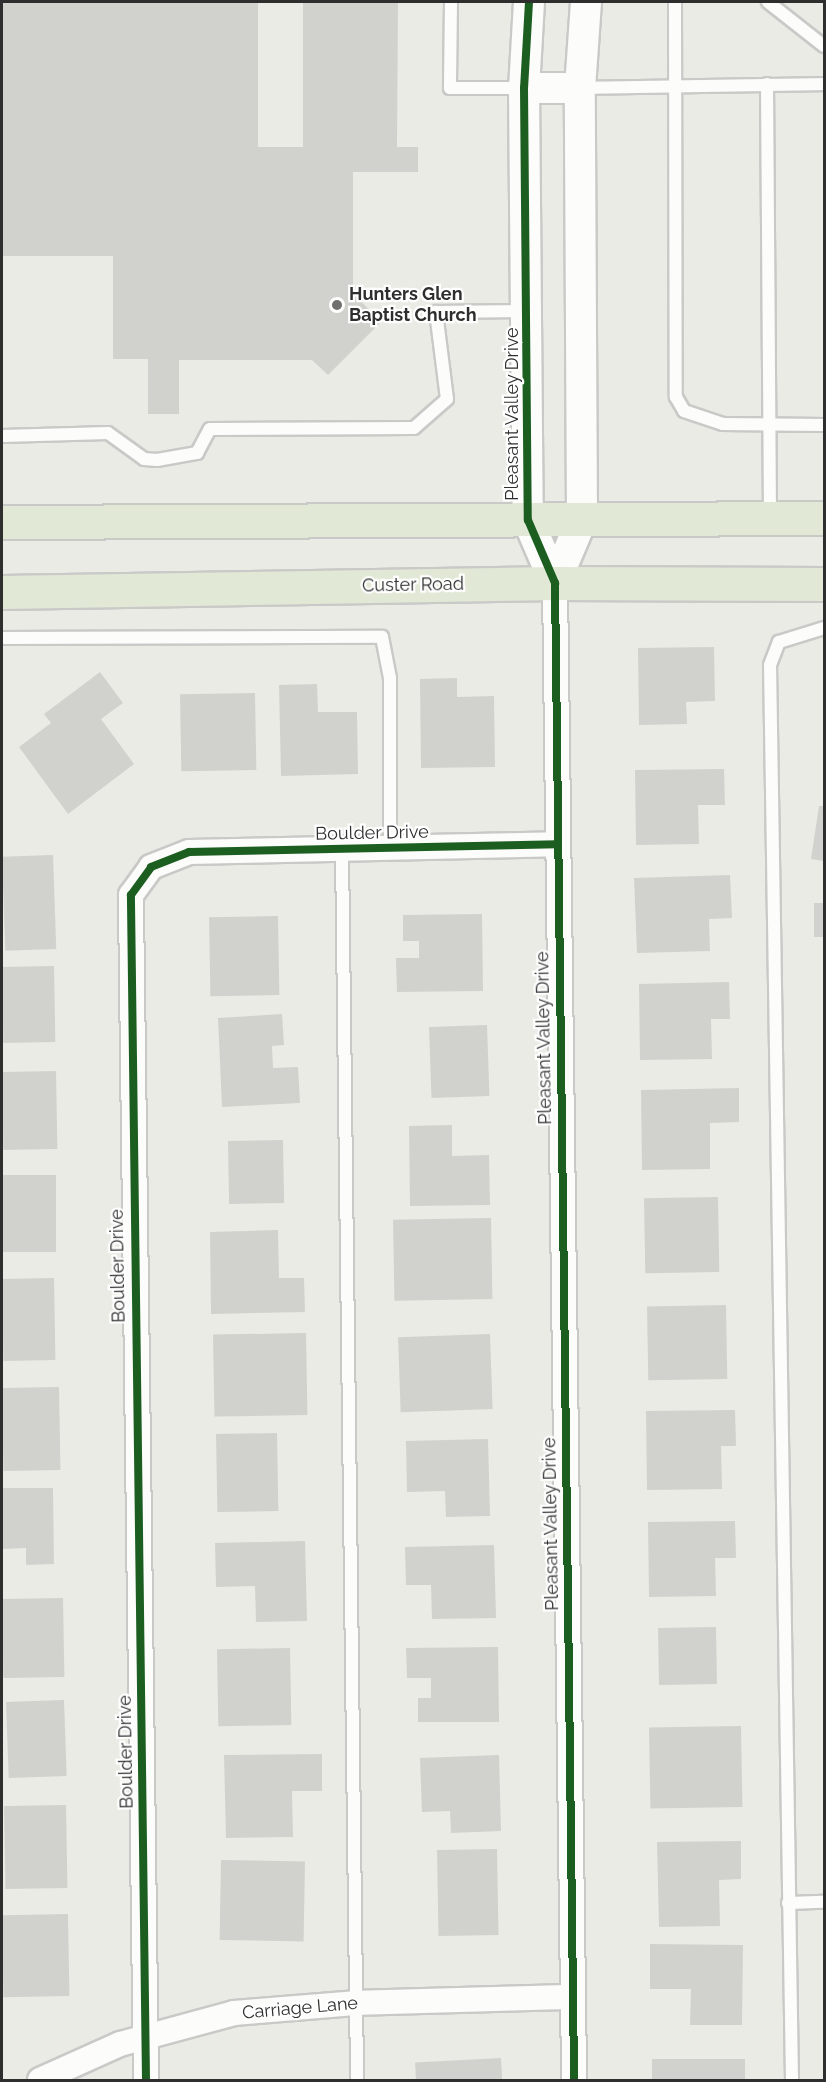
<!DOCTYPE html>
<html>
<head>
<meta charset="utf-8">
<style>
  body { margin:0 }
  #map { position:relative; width:826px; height:2082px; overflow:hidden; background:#eaebe4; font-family:Raleway,sans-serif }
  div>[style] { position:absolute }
  .building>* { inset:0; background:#d1d2cd; transform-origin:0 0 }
  .roads { filter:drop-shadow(2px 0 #c9c9c8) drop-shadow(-2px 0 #c9c9c8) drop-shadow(0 2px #c9c9c8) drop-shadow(0 -2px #c9c9c8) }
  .service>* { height:12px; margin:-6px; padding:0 6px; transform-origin:6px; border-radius:6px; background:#fcfcfb }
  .minor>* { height:24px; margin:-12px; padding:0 12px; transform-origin:12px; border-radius:12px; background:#fcfcfb }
  .tertiary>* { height:30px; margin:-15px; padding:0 15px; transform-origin:15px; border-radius:15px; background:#fcfcfb }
  .primary>* { height:33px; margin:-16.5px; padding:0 16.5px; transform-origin:16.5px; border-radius:16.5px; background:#e2e8d6 }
  .cycleway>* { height:8px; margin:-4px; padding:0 4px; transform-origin:4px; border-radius:4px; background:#1b5e20 }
  .dots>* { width:16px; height:16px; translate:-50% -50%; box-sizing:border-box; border:3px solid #fff; border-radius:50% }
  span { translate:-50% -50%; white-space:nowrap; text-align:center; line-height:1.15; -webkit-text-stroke:4.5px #fff; paint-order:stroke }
  .poi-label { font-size:18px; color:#2e2e2e; font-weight:700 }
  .left { translate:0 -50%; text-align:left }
  .street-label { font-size:18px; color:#2e2e2e }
  .frame { position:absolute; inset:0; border:3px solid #2e2e2e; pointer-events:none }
</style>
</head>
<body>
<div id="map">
  <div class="building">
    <div style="clip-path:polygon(2px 2px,258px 2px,258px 147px,303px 147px,303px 2px,398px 2px,397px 147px,418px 147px,418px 172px,353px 172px,353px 293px,381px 322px,328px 375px,312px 360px,179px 360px,179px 414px,148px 414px,148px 359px,113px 359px,113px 256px,2px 256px)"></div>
    <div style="clip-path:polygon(714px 647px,715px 701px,686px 702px,687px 724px,639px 725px,638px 648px)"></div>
    <div style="clip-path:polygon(100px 672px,123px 703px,101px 719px,134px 764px,68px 814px,19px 747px,51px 723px,44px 714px)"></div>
    <div style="clip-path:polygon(457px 678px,457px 697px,494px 696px,495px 767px,421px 768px,420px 679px)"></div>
    <div style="clip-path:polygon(317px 684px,318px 712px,357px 712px,358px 774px,281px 776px,279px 685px)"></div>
    <div style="left:255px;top:693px;width:77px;height:75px;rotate:89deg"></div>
    <div style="clip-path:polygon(724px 769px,725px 805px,698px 805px,699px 844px,636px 845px,635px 770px)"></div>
    <div style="clip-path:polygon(819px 806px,824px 806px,824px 861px,811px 859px)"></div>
    <div style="left:53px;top:855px;width:94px;height:51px;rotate:88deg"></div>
    <div style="clip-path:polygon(730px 875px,732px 918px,709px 919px,710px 951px,637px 953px,634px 878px)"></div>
    <div style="left:814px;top:903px;width:10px;height:34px"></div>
    <div style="clip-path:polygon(482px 914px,483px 991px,397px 992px,396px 958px,419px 958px,419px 941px,403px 941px,403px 915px)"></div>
    <div style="left:278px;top:916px;width:79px;height:69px;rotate:89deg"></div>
    <div style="left:54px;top:966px;width:76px;height:52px;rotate:89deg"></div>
    <div style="clip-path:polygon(729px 982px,730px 1019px,711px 1019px,712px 1059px,640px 1060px,639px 984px)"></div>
    <div style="clip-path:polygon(282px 1014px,284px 1045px,272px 1046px,273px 1068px,298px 1067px,300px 1103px,222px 1107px,218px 1018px)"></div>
    <div style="left:487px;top:1025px;width:71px;height:58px;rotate:88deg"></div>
    <div style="left:56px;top:1071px;width:78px;height:54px;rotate:89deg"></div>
    <div style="clip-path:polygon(739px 1088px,739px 1122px,710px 1123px,710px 1169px,642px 1170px,641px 1090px)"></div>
    <div style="clip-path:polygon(452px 1125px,452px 1156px,489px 1155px,490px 1205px,410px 1206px,409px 1126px)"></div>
    <div style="left:283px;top:1140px;width:63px;height:55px;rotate:89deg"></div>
    <div style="left:2px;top:1175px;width:54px;height:77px"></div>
    <div style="left:718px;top:1197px;width:75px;height:74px;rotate:89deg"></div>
    <div style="left:491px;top:1218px;width:81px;height:98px;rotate:89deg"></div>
    <div style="clip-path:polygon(278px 1230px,279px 1278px,304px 1278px,305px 1312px,211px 1314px,210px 1232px)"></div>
    <div style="left:54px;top:1278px;width:82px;height:52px;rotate:89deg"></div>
    <div style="left:726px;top:1305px;width:74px;height:79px;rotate:89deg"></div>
    <div style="left:306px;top:1333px;width:82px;height:93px;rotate:89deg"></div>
    <div style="left:490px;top:1334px;width:75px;height:92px;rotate:88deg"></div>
    <div style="left:59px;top:1387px;width:83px;height:57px;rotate:89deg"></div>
    <div style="clip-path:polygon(735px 1410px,736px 1446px,721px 1446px,722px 1489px,647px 1490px,646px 1411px)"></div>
    <div style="left:277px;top:1433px;width:78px;height:61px;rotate:89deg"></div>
    <div style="clip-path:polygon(488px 1439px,490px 1516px,446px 1517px,445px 1491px,407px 1492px,406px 1441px)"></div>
    <div style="clip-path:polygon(2px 1488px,53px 1488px,54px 1564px,26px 1565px,26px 1548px,2px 1549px)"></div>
    <div style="clip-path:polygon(735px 1521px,736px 1558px,715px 1558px,716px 1596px,649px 1597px,648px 1522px)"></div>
    <div style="clip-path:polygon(305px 1541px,307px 1621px,256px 1622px,255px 1586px,216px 1587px,215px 1543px)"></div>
    <div style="clip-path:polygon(494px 1545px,496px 1618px,432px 1619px,431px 1585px,406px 1585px,405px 1547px)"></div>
    <div style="left:63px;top:1598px;width:79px;height:61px;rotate:89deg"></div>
    <div style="left:716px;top:1627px;width:57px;height:58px;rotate:89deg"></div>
    <div style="clip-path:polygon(498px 1647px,499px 1722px,418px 1722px,418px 1698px,431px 1698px,431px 1678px,407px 1678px,406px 1648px)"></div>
    <div style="left:290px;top:1648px;width:77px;height:73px;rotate:89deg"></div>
    <div style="left:64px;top:1700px;width:76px;height:58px;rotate:88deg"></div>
    <div style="left:741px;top:1726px;width:81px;height:92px;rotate:89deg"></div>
    <div style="clip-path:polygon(322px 1754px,322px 1791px,292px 1791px,293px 1837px,226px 1838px,224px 1755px)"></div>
    <div style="clip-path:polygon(499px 1755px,501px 1831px,451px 1833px,450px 1811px,422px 1812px,420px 1758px)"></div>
    <div style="left:66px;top:1805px;width:83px;height:62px;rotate:89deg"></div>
    <div style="clip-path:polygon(741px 1841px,741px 1879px,719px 1880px,720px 1926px,659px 1927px,657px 1842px)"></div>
    <div style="left:497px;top:1849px;width:86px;height:60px;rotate:89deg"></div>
    <div style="left:221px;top:1860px;width:84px;height:80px;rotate:1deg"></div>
    <div style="left:68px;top:1914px;width:82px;height:66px;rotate:89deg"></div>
    <div style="clip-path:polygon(650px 1944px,743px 1945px,742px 2025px,690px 2025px,691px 1989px,650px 1989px)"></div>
    <div style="left:501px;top:2058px;width:22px;height:86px;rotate:87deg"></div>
    <div style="left:745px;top:2059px;width:21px;height:93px;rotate:90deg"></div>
  </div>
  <div class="roads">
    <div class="service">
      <div style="left:451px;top:2px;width:86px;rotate:90.7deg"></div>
      <div style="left:450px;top:88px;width:73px"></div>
      <div style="left:675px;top:2px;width:395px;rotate:89.9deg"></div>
      <div style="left:676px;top:397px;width:16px;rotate:60deg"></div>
      <div style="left:684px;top:411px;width:41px;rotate:18.4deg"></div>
      <div style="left:723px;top:424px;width:101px;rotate:0.6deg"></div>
      <div style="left:768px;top:2px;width:71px;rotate:38.2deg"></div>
      <div style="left:767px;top:84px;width:433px;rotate:89.6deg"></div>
      <div style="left:581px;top:88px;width:243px;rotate:-0.9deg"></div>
      <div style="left:2px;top:436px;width:106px;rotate:-1.6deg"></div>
      <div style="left:108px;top:433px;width:44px;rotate:35.8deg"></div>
      <div style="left:144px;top:459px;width:13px;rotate:4deg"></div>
      <div style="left:157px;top:460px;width:41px;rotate:-9.9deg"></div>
      <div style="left:197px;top:453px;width:27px;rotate:-62deg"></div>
      <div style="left:210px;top:429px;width:204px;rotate:-0.3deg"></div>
      <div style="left:414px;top:428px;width:44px;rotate:-41.3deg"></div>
      <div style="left:447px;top:399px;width:88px;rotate:-97.2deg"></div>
      <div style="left:436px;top:312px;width:89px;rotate:-0.6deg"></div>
      <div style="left:2px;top:638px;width:380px;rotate:-0.2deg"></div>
      <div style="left:382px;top:637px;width:42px;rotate:79deg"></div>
      <div style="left:390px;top:678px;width:169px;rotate:90deg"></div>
      <div style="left:342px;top:849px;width:1231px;rotate:89.3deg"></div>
      <div style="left:788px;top:1903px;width:36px;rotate:-2deg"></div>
      <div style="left:792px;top:2080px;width:1415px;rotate:-90.89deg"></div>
      <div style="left:770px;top:665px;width:25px;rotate:-69deg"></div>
      <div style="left:779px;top:642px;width:47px;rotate:-17.3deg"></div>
    </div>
    <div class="minor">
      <div style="left:555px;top:583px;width:1497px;rotate:89.27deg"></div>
      <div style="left:40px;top:2080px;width:88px;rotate:-24.2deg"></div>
      <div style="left:120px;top:2044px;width:118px;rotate:-15.2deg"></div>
      <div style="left:234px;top:2013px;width:121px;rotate:-4.7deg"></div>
      <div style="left:355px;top:2003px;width:217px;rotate:-1.6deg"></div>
      <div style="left:146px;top:2080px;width:1185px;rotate:-90.73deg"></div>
      <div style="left:131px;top:895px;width:34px;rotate:-54deg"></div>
      <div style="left:151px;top:867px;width:41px;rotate:-21.5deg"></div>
      <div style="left:189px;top:852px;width:368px;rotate:-1.2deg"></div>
    </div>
    <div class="tertiary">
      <div style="left:529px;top:2px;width:86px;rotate:93.3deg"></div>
      <div style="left:524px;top:88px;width:432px;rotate:89.5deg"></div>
      <div style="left:528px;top:520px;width:69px;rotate:66.8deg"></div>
      <div style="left:524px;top:88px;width:56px"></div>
      <div style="left:555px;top:583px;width:69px;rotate:-67.1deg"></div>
      <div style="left:582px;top:519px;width:431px;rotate:-90.3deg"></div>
      <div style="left:580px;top:88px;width:86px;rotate:-86deg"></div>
    </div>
    <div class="primary">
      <div style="left:2px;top:522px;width:822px;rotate:-0.28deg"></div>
      <div style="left:2px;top:592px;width:553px;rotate:-0.93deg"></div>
      <div style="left:555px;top:583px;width:269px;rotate:0.2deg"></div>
    </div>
  </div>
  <div class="cycleway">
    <div style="left:529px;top:2px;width:86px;rotate:93.3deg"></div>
    <div style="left:524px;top:88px;width:432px;rotate:89.5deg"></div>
    <div style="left:528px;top:520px;width:69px;rotate:66.8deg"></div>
    <div style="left:555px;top:583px;width:1497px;rotate:89.27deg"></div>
    <div style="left:146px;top:2080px;width:1185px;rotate:-90.73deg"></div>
    <div style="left:131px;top:895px;width:34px;rotate:-54deg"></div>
    <div style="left:151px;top:867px;width:41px;rotate:-21.5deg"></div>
    <div style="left:189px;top:852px;width:368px;rotate:-1.2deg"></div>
  </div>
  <div class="dots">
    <div style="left:337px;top:305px;background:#70706e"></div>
  </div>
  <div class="poi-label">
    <span class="left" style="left:349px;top:305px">Hunters Glen<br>Baptist Church</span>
  </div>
  <div class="street-label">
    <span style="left:512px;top:414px;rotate:-90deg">Pleasant Valley Drive</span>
    <span style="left:413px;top:585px;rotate:-1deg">Custer Road</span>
    <span style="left:372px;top:833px;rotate:-1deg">Boulder Drive</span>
    <span style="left:544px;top:1038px;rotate:-91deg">Pleasant Valley Drive</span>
    <span style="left:118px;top:1266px;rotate:-91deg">Boulder Drive</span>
    <span style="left:551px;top:1524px;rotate:-91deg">Pleasant Valley Drive</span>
    <span style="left:126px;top:1752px;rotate:-91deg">Boulder Drive</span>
    <span style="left:300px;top:2008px;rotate:-5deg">Carriage Lane</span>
  </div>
  <div class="frame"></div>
</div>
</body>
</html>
